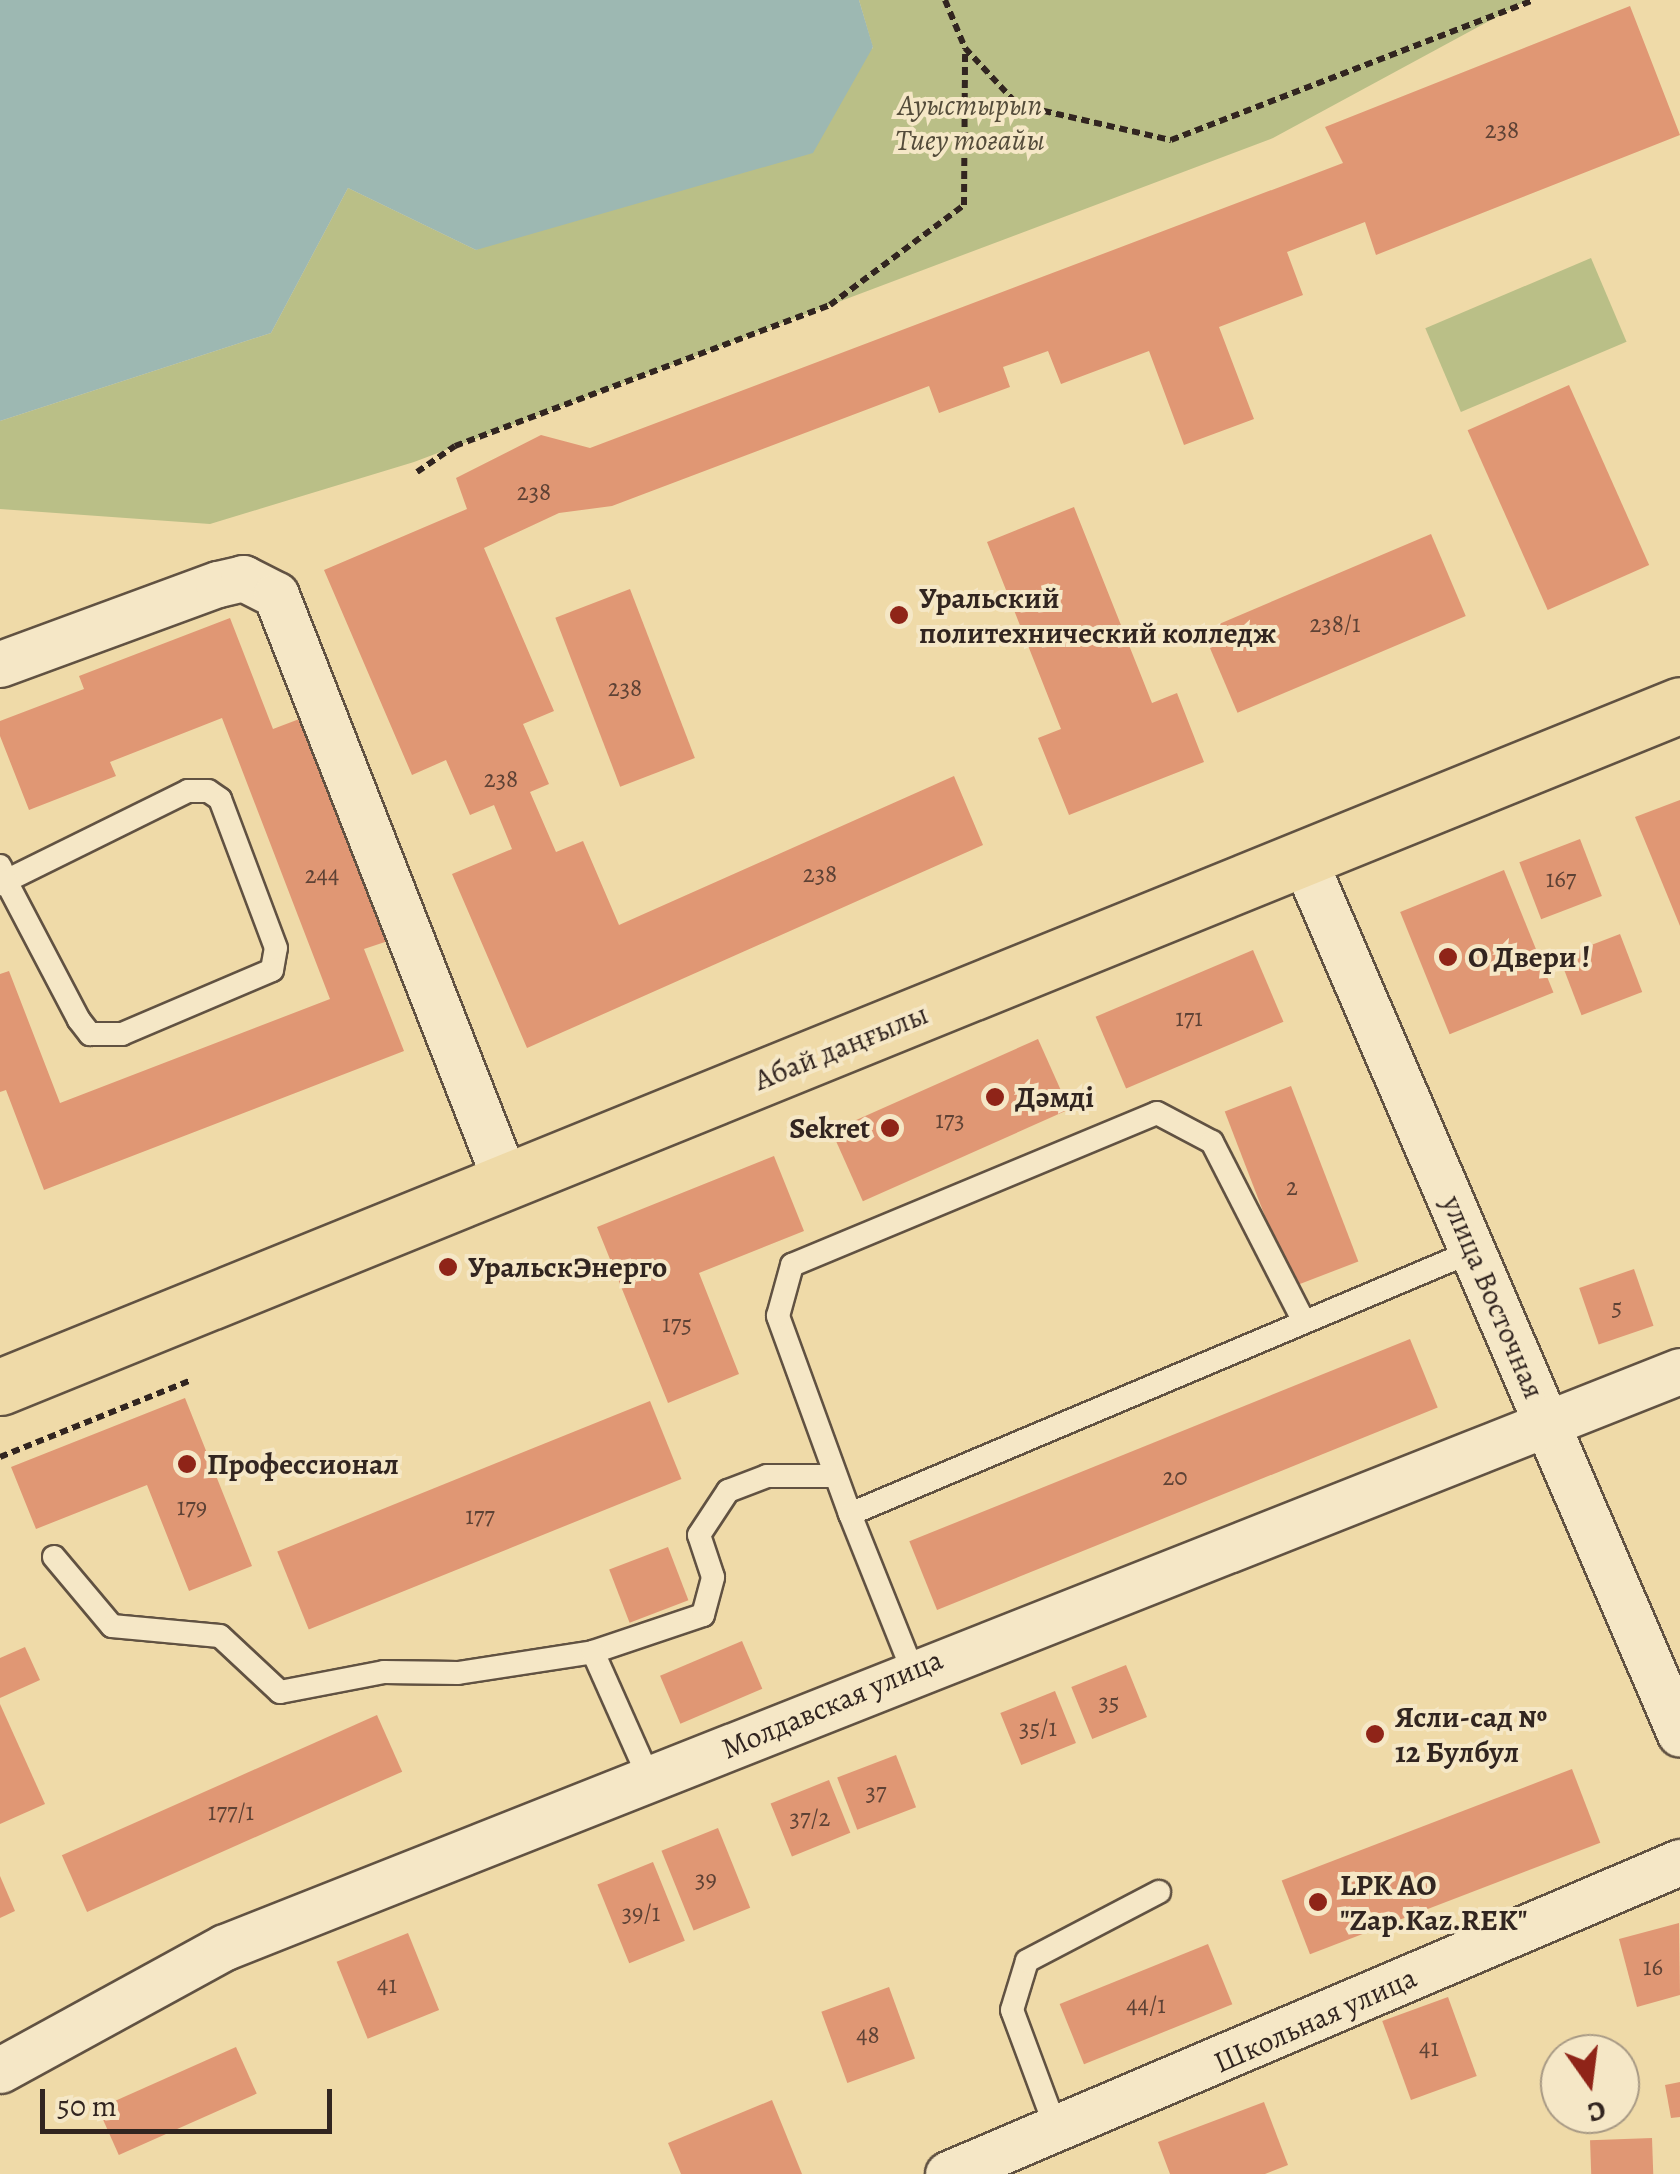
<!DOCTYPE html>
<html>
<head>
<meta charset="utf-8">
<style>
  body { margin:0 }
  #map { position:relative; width:1680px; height:2174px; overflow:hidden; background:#efdaa8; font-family:Alegreya,serif }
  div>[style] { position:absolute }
  .green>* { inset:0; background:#babf87; transform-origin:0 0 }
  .water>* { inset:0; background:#9db8b2 }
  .building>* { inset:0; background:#e09774; transform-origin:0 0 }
  .path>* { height:6px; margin-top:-3px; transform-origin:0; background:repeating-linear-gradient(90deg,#322520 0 8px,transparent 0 13px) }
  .roads { filter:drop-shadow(2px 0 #615242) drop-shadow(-2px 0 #615242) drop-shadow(0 2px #615242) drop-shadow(0 -2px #615242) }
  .lane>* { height:22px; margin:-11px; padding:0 11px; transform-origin:11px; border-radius:11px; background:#f5e7c6 }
  .street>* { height:45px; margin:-22.5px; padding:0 22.5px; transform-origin:22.5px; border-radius:22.5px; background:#f5e7c6 }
  .primary>* { height:55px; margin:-27.5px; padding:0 27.5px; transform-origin:27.5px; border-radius:27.5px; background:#efdaa8 }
  .dots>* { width:28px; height:28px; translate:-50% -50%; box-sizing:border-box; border:5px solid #f5e7c6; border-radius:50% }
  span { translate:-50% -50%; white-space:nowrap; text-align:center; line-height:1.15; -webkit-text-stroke:8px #f5e7c6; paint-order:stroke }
  .number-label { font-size:25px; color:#5e4235 }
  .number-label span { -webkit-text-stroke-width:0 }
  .park-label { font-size:30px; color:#544c3a; font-style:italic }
  .poi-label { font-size:30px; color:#322520; font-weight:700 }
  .left { translate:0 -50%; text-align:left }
  .right { translate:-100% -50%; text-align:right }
  .street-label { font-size:30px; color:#322520 }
  .north { position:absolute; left:1540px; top:2034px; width:100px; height:100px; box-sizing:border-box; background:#f5e7c6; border:2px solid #a79984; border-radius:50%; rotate:166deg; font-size:28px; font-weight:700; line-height:40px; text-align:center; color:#322520 }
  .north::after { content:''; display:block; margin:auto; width:35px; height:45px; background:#8f2418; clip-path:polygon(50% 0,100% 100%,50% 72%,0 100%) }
  .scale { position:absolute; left:40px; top:2089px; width:292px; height:45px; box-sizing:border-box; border:5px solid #322520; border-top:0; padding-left:12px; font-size:30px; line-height:35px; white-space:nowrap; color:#322520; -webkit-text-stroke:8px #f5e7c6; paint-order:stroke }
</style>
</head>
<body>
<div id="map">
  <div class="green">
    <div style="clip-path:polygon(859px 0,1528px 0,1273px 138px,414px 462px,210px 524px,0 509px,0 421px,271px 333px,348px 188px,476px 250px,873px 48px)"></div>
    <div style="left:1591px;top:258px;width:91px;height:180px;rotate:67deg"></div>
  </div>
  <div class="water">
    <div style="clip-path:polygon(0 0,859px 0,873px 47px,813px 153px,476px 250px,348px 188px,271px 333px,0 421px)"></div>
  </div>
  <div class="building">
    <div style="clip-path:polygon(1630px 6px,1680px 135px,1376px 255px,1365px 222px,1287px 252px,1303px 295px,1219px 327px,1254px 419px,1184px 445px,1149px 351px,1061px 384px,1048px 351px,1003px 367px,1010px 387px,939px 413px,929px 386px,612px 506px,559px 513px,484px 548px,554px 711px,523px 724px,549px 784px,530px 792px,556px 852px,583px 841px,619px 925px,954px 776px,983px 845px,527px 1048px,452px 874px,512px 849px,494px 805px,470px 815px,446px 760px,412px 775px,324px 570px,467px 509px,456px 478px,541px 435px,590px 448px,1343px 163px,1325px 127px)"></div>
    <div style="left:1569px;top:385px;width:197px;height:111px;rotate:66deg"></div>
    <div style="clip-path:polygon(1074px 507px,1152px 703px,1177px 693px,1204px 762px,1069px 815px,1038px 738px,1061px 729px,987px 542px)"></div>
    <div style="left:1431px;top:534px;width:89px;height:248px;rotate:67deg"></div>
    <div style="left:630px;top:589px;width:181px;height:80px;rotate:69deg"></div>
    <div style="clip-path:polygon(230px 618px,273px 729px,302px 718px,388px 941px,364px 949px,404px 1051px,44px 1190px,6px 1090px,0 1092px,0 974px,9px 971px,60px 1103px,330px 999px,222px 718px,110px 762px,116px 776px,29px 810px,0 736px,0 721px,84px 689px,79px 676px)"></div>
    <div style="clip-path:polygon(1680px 800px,1680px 926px,1635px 817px)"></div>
    <div style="left:1580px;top:839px;width:61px;height:65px;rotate:69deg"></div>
    <div style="left:1504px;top:870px;width:132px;height:112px;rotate:68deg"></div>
    <div style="left:1620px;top:934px;width:62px;height:65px;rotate:69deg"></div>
    <div style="left:1253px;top:950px;width:78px;height:171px;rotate:67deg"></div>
    <div style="left:1038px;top:1039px;width:77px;height:226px;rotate:66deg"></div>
    <div style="left:1291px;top:1086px;width:188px;height:71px;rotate:69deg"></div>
    <div style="clip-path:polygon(774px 1156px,804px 1231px,699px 1273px,739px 1374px,668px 1403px,597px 1227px)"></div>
    <div style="left:1634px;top:1269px;width:60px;height:58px;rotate:71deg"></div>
    <div style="left:1410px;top:1339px;width:74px;height:540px;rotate:68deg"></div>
    <div style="clip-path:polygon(185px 1398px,252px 1566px,189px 1591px,147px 1485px,36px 1529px,11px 1467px)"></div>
    <div style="left:650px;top:1401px;width:84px;height:402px;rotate:68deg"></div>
    <div style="left:668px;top:1547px;width:57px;height:63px;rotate:69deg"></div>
    <div style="left:742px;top:1641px;width:52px;height:89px;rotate:67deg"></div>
    <div style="clip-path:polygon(25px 1647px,40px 1680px,0 1698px,0 1658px)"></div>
    <div style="left:1126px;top:1665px;width:56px;height:59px;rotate:68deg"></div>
    <div style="left:1055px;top:1691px;width:56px;height:59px;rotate:68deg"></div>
    <div style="clip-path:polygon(0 1704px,45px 1804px,0 1824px)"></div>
    <div style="left:377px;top:1715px;width:62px;height:345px;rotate:66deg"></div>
    <div style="left:896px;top:1755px;width:56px;height:63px;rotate:69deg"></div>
    <div style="left:1572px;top:1769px;width:79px;height:311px;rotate:69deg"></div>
    <div style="left:829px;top:1780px;width:57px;height:63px;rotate:68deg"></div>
    <div style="left:718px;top:1828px;width:86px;height:61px;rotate:68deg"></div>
    <div style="left:653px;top:1862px;width:85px;height:60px;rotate:68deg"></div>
    <div style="clip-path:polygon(0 1876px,15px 1911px,0 1918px)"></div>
    <div style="clip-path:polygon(1679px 1923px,1680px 1995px,1637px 2007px,1619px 1939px)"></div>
    <div style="left:408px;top:1933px;width:83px;height:77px;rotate:68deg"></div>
    <div style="left:1208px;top:1944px;width:65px;height:160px;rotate:68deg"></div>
    <div style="left:889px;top:1987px;width:76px;height:72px;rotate:70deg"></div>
    <div style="left:1448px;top:1997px;width:84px;height:70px;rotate:70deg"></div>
    <div style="left:236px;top:2047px;width:51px;height:151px;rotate:66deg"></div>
    <div style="clip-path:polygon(1680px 2082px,1680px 2117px,1671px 2118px,1665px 2085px)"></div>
    <div style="clip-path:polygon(772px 2100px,802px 2174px,681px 2174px,668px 2143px)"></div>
    <div style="clip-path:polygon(1264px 2102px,1288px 2165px,1265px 2174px,1170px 2174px,1158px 2142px)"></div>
    <div style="left:1652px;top:2138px;width:36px;height:62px;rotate:88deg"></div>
  </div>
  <div class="path">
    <div style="left:945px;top:0;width:52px;rotate:67.4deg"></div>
    <div style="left:965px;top:48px;width:78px;rotate:47.1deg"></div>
    <div style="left:1018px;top:105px;width:157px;rotate:12.9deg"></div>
    <div style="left:1171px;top:140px;width:388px;rotate:-21.1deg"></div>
    <div style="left:417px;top:472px;width:46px;rotate:-34.4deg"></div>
    <div style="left:455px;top:446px;width:401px;rotate:-20.6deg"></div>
    <div style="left:830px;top:305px;width:167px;rotate:-36.7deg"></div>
    <div style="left:964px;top:205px;width:157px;rotate:-89.6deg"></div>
    <div style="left:0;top:1457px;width:207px;rotate:-21.9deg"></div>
  </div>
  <div class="roads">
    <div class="lane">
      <div style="left:0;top:866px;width:16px;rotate:68deg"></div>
      <div style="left:6px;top:881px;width:157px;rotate:62.3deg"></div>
      <div style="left:79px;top:1020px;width:18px;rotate:52deg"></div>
      <div style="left:90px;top:1034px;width:32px"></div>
      <div style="left:122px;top:1034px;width:163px;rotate:-23.1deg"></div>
      <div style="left:272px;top:970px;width:22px;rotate:-80deg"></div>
      <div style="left:276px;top:948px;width:159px;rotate:-110.6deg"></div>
      <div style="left:220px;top:799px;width:14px;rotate:-146deg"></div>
      <div style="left:208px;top:791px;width:20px;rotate:180deg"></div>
      <div style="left:188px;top:791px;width:203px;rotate:153.7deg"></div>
      <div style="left:6px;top:881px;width:7px;rotate:153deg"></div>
      <div style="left:850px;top:1514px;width:211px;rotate:-110deg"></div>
      <div style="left:778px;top:1316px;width:53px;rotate:-74.6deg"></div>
      <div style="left:792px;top:1265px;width:395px;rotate:-22.6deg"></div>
      <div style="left:1157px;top:1113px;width:62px;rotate:27.8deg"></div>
      <div style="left:1212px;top:1142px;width:198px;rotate:62.9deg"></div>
      <div style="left:54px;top:1557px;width:90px;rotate:50deg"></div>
      <div style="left:112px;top:1626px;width:108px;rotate:5.3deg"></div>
      <div style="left:220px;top:1636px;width:82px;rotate:43deg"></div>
      <div style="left:280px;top:1692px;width:106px;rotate:-10.9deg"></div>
      <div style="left:384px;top:1672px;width:74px;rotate:0.8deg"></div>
      <div style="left:458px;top:1673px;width:137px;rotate:-8.8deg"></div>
      <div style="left:593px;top:1652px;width:116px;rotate:-18.6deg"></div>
      <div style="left:703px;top:1615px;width:39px;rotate:-75deg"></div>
      <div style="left:713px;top:1577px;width:44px;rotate:-108.4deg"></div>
      <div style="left:699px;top:1535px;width:53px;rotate:-56.6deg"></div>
      <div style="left:728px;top:1491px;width:42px;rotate:-21deg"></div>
      <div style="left:767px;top:1476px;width:66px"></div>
      <div style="left:593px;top:1652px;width:142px;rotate:66deg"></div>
      <div style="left:912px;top:1669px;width:167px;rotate:-111.8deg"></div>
      <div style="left:850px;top:1514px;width:676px;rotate:-22.89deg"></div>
      <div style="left:1057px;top:2131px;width:129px;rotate:-110.4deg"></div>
      <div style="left:1012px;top:2010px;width:51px;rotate:-73deg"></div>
      <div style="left:1027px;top:1961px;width:149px;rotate:-27.6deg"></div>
    </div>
    <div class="street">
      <div style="left:0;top:664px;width:232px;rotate:-20.2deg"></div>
      <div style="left:218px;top:584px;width:26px;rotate:-13deg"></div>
      <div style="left:243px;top:578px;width:37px;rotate:27deg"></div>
      <div style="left:276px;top:595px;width:630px;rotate:68.6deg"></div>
      <div style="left:1304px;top:860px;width:951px;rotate:66.72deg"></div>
      <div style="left:0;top:2070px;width:256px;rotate:-28.7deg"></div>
      <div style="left:225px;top:1947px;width:1565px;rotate:-21.6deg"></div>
      <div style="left:948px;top:2174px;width:796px;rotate:-23.09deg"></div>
    </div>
    <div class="primary">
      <div style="left:0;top:1387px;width:1813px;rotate:-22.09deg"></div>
    </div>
  </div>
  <div class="dots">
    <div style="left:899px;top:615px;background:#8f2418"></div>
    <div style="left:1448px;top:957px;background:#8f2418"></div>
    <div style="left:995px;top:1097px;background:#8f2418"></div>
    <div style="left:890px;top:1128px;background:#8f2418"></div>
    <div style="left:448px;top:1267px;background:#8f2418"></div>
    <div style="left:187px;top:1464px;background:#8f2418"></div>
    <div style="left:1375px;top:1734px;background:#8f2418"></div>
    <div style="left:1318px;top:1902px;background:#8f2418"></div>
  </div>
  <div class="number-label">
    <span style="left:1502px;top:130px">238</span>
    <span style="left:534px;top:492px">238</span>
    <span style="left:1335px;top:624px">238/1</span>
    <span style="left:625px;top:688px">238</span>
    <span style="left:501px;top:779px">238</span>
    <span style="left:820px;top:874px">238</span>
    <span style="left:322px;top:875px">244</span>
    <span style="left:1561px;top:879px">167</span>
    <span style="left:1189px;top:1018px">171</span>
    <span style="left:950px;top:1120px">173</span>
    <span style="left:1292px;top:1187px">2</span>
    <span style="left:1617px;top:1307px">5</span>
    <span style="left:677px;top:1324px">175</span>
    <span style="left:1175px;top:1477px">20</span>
    <span style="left:192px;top:1507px">179</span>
    <span style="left:480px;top:1516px">177</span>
    <span style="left:1109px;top:1702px">35</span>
    <span style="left:1038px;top:1728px">35/1</span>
    <span style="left:876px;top:1792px">37</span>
    <span style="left:231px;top:1812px">177/1</span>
    <span style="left:810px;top:1818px">37/2</span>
    <span style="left:706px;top:1879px">39</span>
    <span style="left:641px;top:1913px">39/1</span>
    <span style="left:1653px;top:1967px">16</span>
    <span style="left:387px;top:1985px">41</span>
    <span style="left:1146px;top:2005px">44/1</span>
    <span style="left:868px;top:2035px">48</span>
    <span style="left:1429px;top:2048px">41</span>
  </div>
  <div class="park-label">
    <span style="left:970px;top:122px">Ауыстырып<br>Тиеу тоғайы</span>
  </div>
  <div class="poi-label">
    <span class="left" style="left:919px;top:615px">Уральский<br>политехнический колледж</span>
    <span class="left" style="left:1468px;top:957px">О Двери !</span>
    <span class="left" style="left:1015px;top:1097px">Дəмді</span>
    <span class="right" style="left:870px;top:1128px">Sekret</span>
    <span class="left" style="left:468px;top:1267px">УральскЭнерго</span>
    <span class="left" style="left:207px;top:1464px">Профессионал</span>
    <span class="left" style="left:1395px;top:1734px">Ясли-сад №<br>12 Булбул</span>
    <span class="left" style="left:1340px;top:1902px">LPK AO<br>"Zap.Kaz.REK"</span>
  </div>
  <div class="street-label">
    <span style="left:841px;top:1047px;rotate:-22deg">Абай даңғылы</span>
    <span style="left:1493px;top:1297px;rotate:67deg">улица Восточная</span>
    <span style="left:832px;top:1704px;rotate:-23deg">Молдавская улица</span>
    <span style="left:1315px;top:2020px;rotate:-24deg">Школьная улица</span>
  </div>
  <div class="north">С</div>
  <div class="scale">50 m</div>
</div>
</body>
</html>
